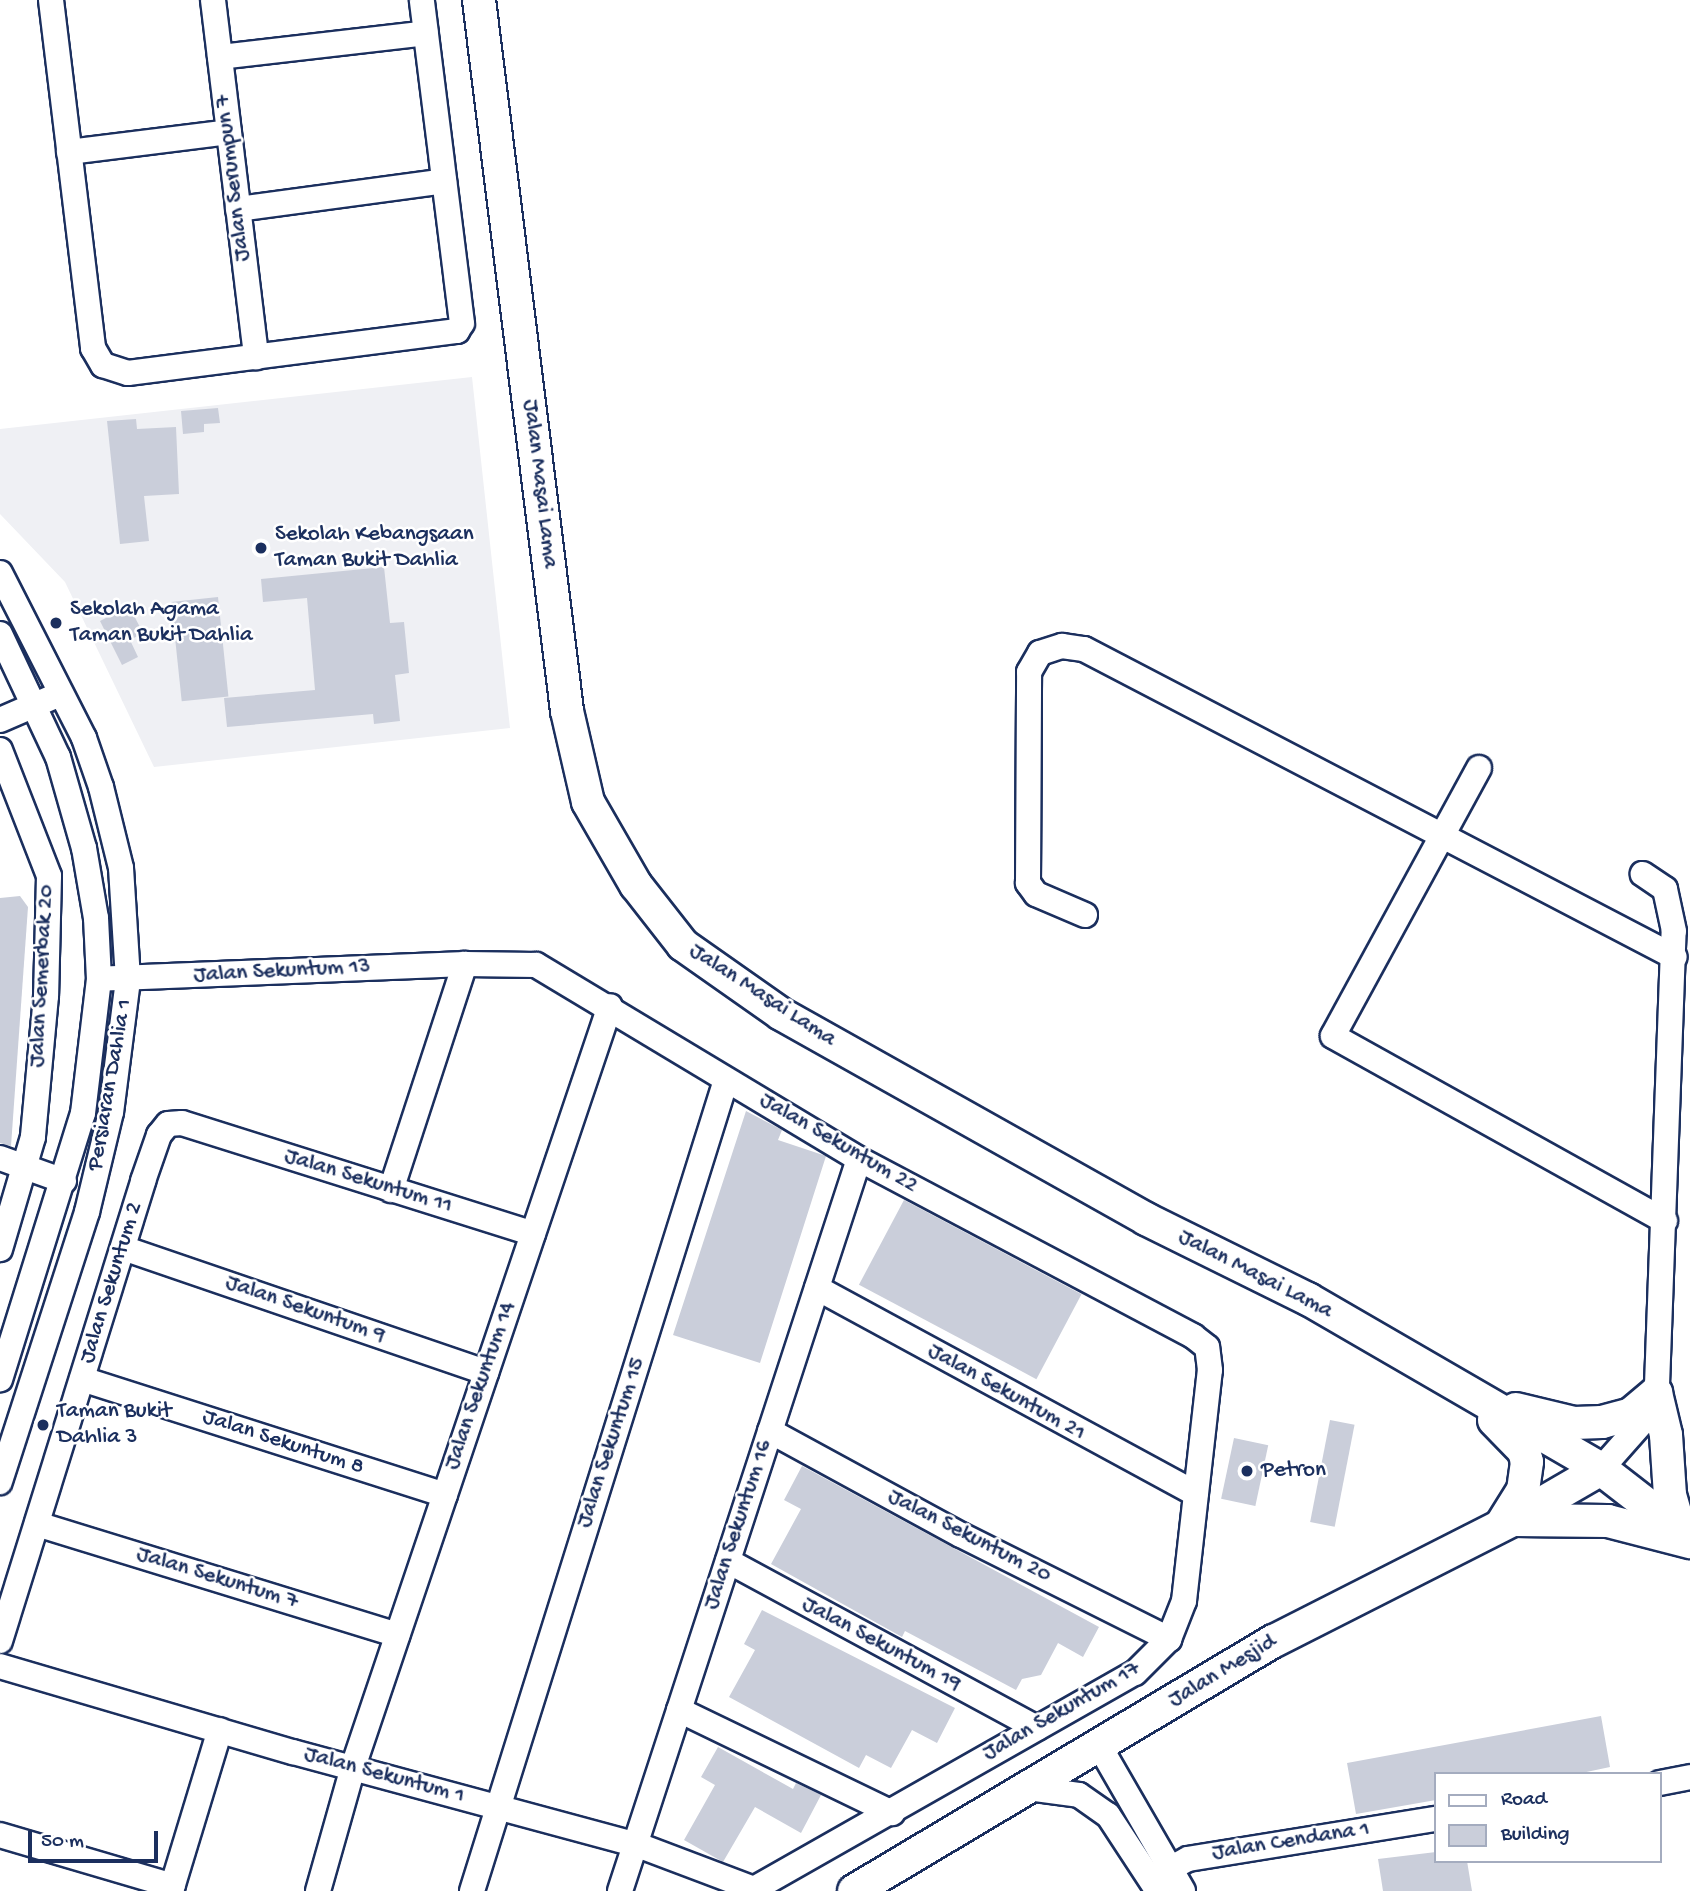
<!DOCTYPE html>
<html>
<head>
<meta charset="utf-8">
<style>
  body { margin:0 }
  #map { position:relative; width:1690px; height:1891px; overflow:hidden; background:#fff; font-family:"Gochi Hand",sans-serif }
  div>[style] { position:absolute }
  .built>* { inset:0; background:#eff0f4 }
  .building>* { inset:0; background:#caceda; transform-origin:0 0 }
  .roads { filter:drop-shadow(2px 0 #1b2f5e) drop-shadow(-2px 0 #1b2f5e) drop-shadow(0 2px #1b2f5e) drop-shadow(0 -2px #1b2f5e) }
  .minor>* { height:24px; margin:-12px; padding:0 12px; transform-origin:12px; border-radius:12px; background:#fff }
  .major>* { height:32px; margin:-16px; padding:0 16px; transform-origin:16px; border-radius:16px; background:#fff }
  .dots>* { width:19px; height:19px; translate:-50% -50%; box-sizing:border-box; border:4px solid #fff; border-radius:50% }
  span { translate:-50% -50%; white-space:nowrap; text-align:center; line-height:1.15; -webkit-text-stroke:5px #fff; paint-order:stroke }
  .street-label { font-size:23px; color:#1b2f5e }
  .poi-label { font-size:23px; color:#1b2f5e }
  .left { translate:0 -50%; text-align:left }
  .legend { position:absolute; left:1434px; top:1772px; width:228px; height:91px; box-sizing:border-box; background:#fff; border:2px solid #a4acbf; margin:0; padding:9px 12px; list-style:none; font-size:21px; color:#1b2f5e }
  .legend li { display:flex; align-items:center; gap:14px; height:35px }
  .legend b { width:35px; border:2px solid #a4acbf }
  .scale { position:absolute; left:28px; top:1831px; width:130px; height:32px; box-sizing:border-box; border:4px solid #1b2f5e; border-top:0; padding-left:9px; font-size:21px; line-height:24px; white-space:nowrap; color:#1b2f5e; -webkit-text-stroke:5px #fff; paint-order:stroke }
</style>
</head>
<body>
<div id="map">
  <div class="built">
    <div style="clip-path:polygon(472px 377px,510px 728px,154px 767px,65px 582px,0 514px,0 429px)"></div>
  </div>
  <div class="building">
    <div style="clip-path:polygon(218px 408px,220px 423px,204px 424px,204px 432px,183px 434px,181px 411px)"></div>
    <div style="clip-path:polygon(136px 419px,137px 429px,176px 427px,179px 494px,144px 496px,149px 541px,120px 544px,107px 421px)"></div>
    <div style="clip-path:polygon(384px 567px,390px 623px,404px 622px,409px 673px,395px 675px,400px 721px,374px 724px,373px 714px,227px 727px,224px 698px,315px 690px,307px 598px,263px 602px,261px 579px)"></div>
    <div style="left:218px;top:597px;width:100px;height:47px;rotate:84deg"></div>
    <div style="clip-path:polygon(129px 606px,143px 633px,130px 640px,138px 657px,122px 665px,100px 621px)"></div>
    <div style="clip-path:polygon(20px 896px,28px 907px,11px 1146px,0 1143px,0 898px)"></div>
    <div style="clip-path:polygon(746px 1111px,782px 1130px,778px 1140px,826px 1156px,760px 1363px,673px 1335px)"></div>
    <div style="left:904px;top:1200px;width:201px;height:96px;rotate:28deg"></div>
    <div style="left:1330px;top:1420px;width:25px;height:104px;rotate:11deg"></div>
    <div style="left:1234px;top:1438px;width:35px;height:62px;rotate:12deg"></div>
    <div style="clip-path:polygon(802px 1466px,1099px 1627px,1083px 1657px,1058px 1643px,1041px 1675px,1022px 1679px,1016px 1690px,905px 1631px,902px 1637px,771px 1564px,801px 1509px,784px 1500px)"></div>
    <div style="clip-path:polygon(762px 1610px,955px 1708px,937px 1743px,912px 1730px,891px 1768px,866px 1755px,859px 1768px,729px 1697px,755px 1650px,744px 1644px)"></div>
    <div style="clip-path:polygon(1601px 1716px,1610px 1767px,1577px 1774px,1436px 1774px,1436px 1800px,1356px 1814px,1347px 1763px)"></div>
    <div style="clip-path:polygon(718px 1747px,793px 1789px,796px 1783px,821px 1795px,801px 1833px,755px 1807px,723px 1862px,684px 1840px,715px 1785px,701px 1777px)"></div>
    <div style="clip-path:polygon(1436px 1852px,1436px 1861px,1467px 1861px,1472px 1891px,1383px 1891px,1378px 1859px)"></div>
  </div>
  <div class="roads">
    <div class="minor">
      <div style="left:51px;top:0;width:351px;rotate:83.1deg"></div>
      <div style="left:93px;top:348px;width:20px;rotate:60deg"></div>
      <div style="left:103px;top:365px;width:26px;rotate:18deg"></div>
      <div style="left:128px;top:373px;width:332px;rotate:-7.3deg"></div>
      <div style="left:457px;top:331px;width:9px;rotate:-58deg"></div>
      <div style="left:462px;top:323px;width:325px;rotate:-97.1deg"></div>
      <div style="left:213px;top:0;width:360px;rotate:83.1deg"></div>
      <div style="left:220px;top:57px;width:207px;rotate:-6.6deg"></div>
      <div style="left:69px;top:152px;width:161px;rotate:-7.1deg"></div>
      <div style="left:238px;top:209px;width:208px;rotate:-7.7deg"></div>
      <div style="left:0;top:573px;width:185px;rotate:63deg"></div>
      <div style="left:84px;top:738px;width:52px;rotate:70.9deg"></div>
      <div style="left:101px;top:787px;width:83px;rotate:76.1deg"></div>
      <div style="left:121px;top:868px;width:112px;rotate:86.4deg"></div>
      <div style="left:128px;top:980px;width:133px;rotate:97.3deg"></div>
      <div style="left:111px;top:1112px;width:103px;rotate:103.5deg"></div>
      <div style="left:87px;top:1212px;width:284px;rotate:107.9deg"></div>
      <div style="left:0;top:634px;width:136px;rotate:64.8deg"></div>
      <div style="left:58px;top:757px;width:95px;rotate:74.1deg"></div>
      <div style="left:84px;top:848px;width:71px;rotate:80.3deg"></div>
      <div style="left:96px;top:918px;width:61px;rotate:87.2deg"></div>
      <div style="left:99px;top:979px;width:135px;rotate:96.8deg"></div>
      <div style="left:83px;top:1113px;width:279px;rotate:107.3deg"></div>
      <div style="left:0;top:720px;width:56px;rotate:-23.3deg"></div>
      <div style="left:0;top:750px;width:135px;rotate:68.7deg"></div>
      <div style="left:49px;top:876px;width:120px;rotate:91.4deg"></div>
      <div style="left:46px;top:996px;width:142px;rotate:95.3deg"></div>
      <div style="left:33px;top:1137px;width:117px;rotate:106.4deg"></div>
      <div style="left:1479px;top:768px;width:305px;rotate:118.6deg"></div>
      <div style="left:1333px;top:1036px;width:380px;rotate:29.1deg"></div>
      <div style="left:1085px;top:915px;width:53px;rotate:-156.8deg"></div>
      <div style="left:1036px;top:894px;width:14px;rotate:-126deg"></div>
      <div style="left:1028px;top:883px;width:211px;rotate:-89.7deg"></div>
      <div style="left:1029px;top:672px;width:22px;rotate:-60deg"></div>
      <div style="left:1040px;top:653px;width:23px;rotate:-18deg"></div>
      <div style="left:1062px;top:646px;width:22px;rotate:8deg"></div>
      <div style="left:1084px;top:649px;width:666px;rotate:27.53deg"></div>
      <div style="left:0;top:1158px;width:68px;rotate:19.8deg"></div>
      <div style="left:391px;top:1190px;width:238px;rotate:-71.9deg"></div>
      <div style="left:123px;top:1248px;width:384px;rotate:18.9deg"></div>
      <div style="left:817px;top:1288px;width:431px;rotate:28.5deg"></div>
      <div style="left:82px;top:1379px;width:381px;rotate:17.7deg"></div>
      <div style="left:770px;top:1431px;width:217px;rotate:28.6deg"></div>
      <div style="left:961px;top:1535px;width:233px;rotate:26.6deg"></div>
      <div style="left:1601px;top:1469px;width:69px;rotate:-48.5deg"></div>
      <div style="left:1647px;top:1417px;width:34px;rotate:-73deg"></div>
      <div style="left:1657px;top:1385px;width:454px;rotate:-87.9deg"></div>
      <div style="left:1674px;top:931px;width:43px;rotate:-102.1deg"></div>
      <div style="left:1665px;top:889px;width:27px;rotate:-146deg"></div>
      <div style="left:37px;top:1524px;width:377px;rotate:17.1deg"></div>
      <div style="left:728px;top:1561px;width:351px;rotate:28.4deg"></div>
      <div style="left:0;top:1641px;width:482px;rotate:-72.7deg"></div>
      <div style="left:143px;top:1181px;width:49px;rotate:-70.8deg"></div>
      <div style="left:159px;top:1135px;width:14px;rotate:-51deg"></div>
      <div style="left:168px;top:1124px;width:14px;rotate:-4deg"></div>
      <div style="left:182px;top:1123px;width:368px;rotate:17.5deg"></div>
      <div style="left:0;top:1666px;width:305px;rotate:16.4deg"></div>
      <div style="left:293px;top:1752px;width:354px;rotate:15.1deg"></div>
      <div style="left:635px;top:1844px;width:127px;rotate:20.7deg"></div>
      <div style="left:754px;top:1889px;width:438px;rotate:-29.6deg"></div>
      <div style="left:1135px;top:1673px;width:48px;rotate:-45deg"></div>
      <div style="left:1169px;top:1639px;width:41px;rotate:-68.5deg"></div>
      <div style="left:1184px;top:1601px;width:232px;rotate:-83.6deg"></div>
      <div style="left:1210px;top:1370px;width:23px;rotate:-97deg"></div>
      <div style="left:1207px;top:1347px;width:18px;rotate:-142deg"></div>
      <div style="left:1193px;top:1336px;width:378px;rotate:-152.1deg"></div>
      <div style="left:859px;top:1159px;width:377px;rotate:-149deg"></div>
      <div style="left:536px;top:965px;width:71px;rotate:-179.2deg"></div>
      <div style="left:465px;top:964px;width:366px;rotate:177.7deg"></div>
      <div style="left:679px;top:1710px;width:237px;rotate:25.8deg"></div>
      <div style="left:1100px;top:1747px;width:166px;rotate:60deg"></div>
      <div style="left:1660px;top:1783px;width:31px;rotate:-11deg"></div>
      <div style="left:1028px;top:1788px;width:51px;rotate:7.8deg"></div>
      <div style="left:1079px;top:1795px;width:35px;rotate:35deg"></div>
      <div style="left:1108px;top:1815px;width:91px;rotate:56.7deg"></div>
      <div style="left:0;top:1835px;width:180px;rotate:16.4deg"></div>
      <div style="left:1151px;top:1879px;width:42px;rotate:-28.4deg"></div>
      <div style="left:1188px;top:1859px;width:251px;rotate:-9.2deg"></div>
      <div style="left:171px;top:1891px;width:168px;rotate:-73.1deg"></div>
      <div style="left:318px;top:1891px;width:129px;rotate:-74.2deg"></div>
      <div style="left:353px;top:1767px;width:803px;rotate:-71.34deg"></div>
      <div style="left:472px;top:1891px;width:850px;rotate:-72.61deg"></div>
      <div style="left:620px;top:1891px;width:770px;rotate:-71.92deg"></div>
    </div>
    <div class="major">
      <div style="left:479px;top:0;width:716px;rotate:82.94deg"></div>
      <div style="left:567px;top:711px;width:93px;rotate:77deg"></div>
      <div style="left:588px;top:802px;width:96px;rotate:60deg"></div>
      <div style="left:636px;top:885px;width:76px;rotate:51.9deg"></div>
      <div style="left:683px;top:945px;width:120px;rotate:35.1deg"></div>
      <div style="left:781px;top:1014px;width:419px;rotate:29.3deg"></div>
      <div style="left:1146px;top:1219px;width:181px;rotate:26.3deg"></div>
      <div style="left:1308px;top:1299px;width:339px;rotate:30.1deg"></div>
      <div style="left:1601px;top:1469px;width:113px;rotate:37.8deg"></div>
      <div style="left:1516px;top:1409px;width:60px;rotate:13.6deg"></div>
      <div style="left:1574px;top:1423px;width:28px;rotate:-2deg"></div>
      <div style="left:1602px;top:1422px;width:30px;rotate:-15deg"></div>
      <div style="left:1631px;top:1414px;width:33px;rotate:-40deg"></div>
      <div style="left:1656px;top:1393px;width:43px;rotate:76.6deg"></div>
      <div style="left:1666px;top:1435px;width:60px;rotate:86.2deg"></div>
      <div style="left:1670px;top:1495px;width:36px;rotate:74deg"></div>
      <div style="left:1494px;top:1420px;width:43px;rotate:45.9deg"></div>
      <div style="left:1524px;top:1451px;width:11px;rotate:75deg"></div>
      <div style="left:1527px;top:1462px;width:28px;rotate:98deg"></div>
      <div style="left:1523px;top:1490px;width:40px;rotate:122deg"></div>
      <div style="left:1515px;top:1520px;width:93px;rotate:0.6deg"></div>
      <div style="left:1608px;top:1521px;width:85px;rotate:14.4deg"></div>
      <div style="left:854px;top:1891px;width:489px;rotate:-30.8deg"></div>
      <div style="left:1274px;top:1641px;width:268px;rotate:-26.9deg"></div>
      <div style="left:1513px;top:1520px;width:102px;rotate:-30.1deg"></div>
    </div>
  </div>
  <div class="dots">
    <div style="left:261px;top:548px;background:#1b2f5e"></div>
    <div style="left:56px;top:623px;background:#1b2f5e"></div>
    <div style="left:43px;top:1425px;background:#1b2f5e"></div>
    <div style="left:1247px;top:1471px;background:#1b2f5e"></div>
  </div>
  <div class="street-label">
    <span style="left:234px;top:178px;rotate:-97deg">Jalan Serumpun 7</span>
    <span style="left:539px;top:484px;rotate:83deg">Jalan Masai Lama</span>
    <span style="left:282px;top:972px;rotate:-3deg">Jalan Sekuntum 13</span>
    <span style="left:43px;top:976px;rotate:-87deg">Jalan Semerbak 20</span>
    <span style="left:762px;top:996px;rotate:33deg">Jalan Masai Lama</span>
    <span style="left:111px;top:1085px;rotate:-80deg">Persiaran Dahlia 1</span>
    <span style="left:838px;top:1144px;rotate:30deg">Jalan Sekuntum 22</span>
    <span style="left:368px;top:1182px;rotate:17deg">Jalan Sekuntum 11</span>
    <span style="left:1255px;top:1275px;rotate:27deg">Jalan Masai Lama</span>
    <span style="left:112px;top:1283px;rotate:-73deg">Jalan Sekuntum 2</span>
    <span style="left:305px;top:1310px;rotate:19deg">Jalan Sekuntum 9</span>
    <span style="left:481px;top:1386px;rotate:-71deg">Jalan Sekuntum 14</span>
    <span style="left:1006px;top:1393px;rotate:29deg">Jalan Sekuntum 21</span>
    <span style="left:283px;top:1443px;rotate:18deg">Jalan Sekuntum 8</span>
    <span style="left:612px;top:1443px;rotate:-72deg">Jalan Sekuntum 15</span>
    <span style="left:739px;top:1525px;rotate:-72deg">Jalan Sekuntum 16</span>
    <span style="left:969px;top:1537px;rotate:27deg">Jalan Sekuntum 20</span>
    <span style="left:217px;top:1579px;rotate:17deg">Jalan Sekuntum 7</span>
    <span style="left:881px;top:1645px;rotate:28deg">Jalan Sekuntum 19</span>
    <span style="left:1223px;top:1672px;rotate:-31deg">Jalan Mesjid</span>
    <span style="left:1062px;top:1712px;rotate:-30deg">Jalan Sekuntum 17</span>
    <span style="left:384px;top:1776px;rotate:15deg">Jalan Sekuntum 1</span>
    <span style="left:1291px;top:1842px;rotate:-9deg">Jalan Cendana 1</span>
  </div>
  <div class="poi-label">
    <span class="left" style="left:275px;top:548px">Sekolah Kebangsaan<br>Taman Bukit Dahlia</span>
    <span class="left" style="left:70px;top:623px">Sekolah Agama<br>Taman Bukit Dahlia</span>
    <span class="left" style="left:57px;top:1425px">Taman Bukit<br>Dahlia 3</span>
    <span class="left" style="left:1261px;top:1471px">Petron</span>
  </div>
  <ul class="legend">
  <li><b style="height:9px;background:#fff"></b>Road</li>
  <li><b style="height:19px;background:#caceda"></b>Building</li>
  </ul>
  <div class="scale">50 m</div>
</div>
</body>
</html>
